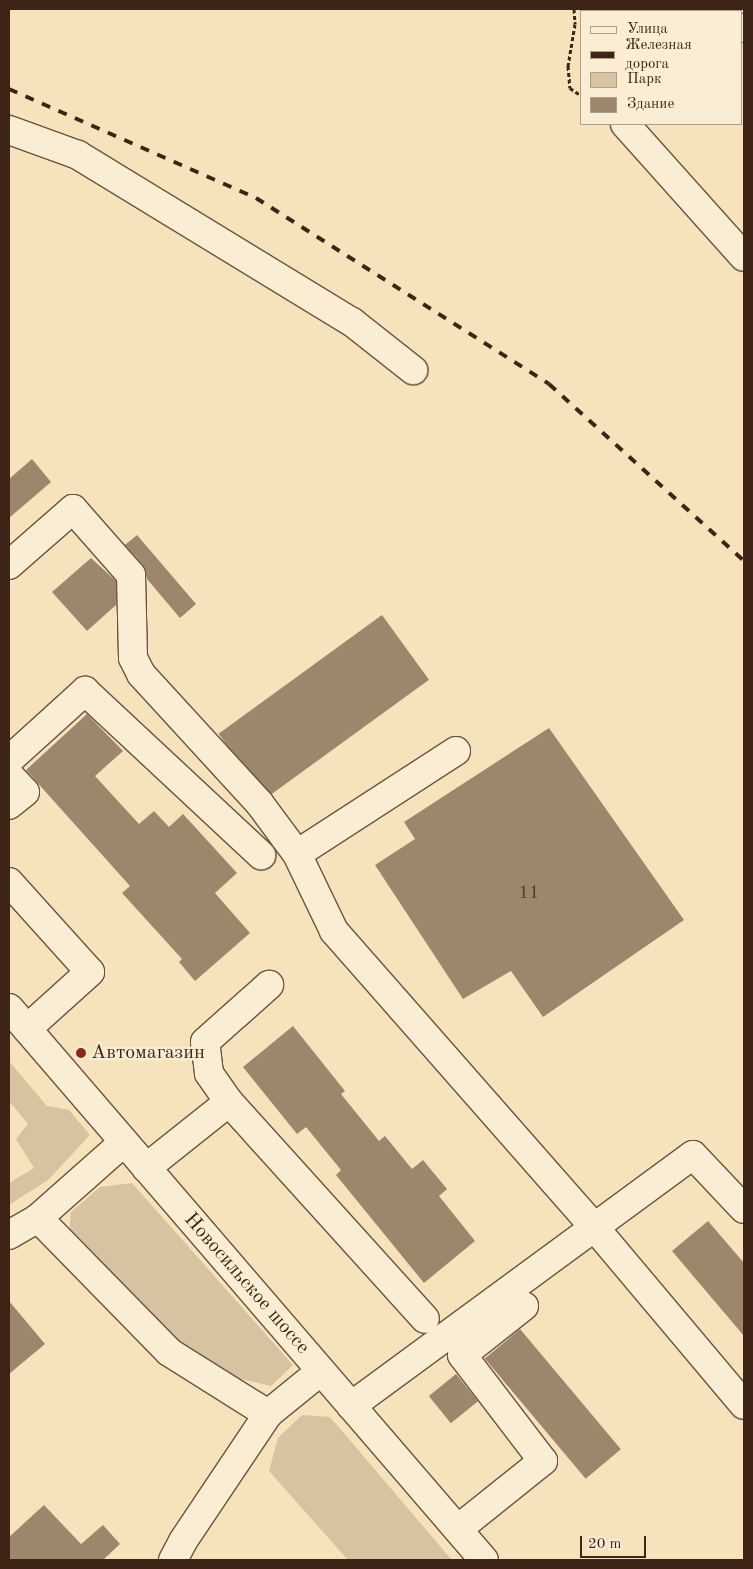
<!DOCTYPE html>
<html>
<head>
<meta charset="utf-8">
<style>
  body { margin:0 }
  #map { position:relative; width:753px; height:1569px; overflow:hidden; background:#f6e3bb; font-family:"Old Standard TT",serif }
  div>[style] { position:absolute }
  .green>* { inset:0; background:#d7c39f }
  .building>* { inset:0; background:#9d876c; transform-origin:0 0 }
  .path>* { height:3px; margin-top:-1.5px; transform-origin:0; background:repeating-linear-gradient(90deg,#3d2416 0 4px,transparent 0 6.5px) }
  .roads { filter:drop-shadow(1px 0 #6b543f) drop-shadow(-1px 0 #6b543f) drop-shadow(0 1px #6b543f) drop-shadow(0 -1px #6b543f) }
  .minor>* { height:28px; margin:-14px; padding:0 14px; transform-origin:14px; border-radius:14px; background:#f9edd3 }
  .rail>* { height:4px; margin-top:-2px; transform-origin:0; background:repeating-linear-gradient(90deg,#3d2416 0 9px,transparent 0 18px) }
  .dots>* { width:14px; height:14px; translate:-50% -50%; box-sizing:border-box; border:2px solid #f9edd3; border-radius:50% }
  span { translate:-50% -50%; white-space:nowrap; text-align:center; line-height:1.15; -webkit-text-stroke:4.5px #f9edd3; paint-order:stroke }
  .number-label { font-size:18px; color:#553d2c }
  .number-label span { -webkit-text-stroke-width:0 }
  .poi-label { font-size:20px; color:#3d2416 }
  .left { translate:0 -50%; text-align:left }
  .street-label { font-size:20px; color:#3d2416 }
  .frame { position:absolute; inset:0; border:10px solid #3d2416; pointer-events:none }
  .legend { position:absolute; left:580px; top:10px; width:162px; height:115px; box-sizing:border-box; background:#f9edd3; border:1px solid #ae9d87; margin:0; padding:6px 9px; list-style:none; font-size:15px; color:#3d2416 }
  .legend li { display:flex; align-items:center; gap:10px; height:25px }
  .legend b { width:25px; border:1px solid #ae9d87 }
  .scale { position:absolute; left:580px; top:1536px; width:66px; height:22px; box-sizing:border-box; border:2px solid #3d2416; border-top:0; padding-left:6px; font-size:15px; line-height:18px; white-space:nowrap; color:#3d2416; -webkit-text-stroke:4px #f9edd3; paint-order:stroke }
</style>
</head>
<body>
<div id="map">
  <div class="green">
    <div style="clip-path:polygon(9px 1061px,47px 1106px,69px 1110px,90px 1135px,48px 1180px,9px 1205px,9px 1183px,34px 1168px,16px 1139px,28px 1124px,9px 1101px)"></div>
    <div style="clip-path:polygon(132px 1183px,293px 1365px,271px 1386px,224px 1375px,164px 1332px,69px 1239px,71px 1212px,100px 1187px)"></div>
    <div style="clip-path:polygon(302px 1415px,330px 1417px,452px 1560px,348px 1560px,269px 1471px,278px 1438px)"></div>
  </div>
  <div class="building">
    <div style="clip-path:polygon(32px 459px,51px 482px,9px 518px,9px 479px)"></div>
    <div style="clip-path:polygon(137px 535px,196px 604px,180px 618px,147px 579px,143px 565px,125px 545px)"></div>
    <div style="clip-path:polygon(91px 558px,116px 581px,116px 605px,87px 631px,52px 592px)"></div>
    <div style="left:382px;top:615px;width:80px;height:202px;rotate:54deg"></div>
    <div style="clip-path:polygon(87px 714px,123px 751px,95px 776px,139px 824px,154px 811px,169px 827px,183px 814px,237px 873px,215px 893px,250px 933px,195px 981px,179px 962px,182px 959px,122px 893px,130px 886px,26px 770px)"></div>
    <div style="clip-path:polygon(549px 728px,684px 920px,543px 1017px,511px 971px,463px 999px,375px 865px,415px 839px,404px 822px)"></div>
    <div style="clip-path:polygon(293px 1026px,345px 1091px,341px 1094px,379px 1141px,385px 1136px,412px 1169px,423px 1160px,447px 1189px,439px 1196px,475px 1241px,424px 1283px,336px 1175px,341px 1170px,306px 1127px,297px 1134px,243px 1067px)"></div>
    <div style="clip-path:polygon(708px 1221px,744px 1263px,744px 1336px,672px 1251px)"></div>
    <div style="clip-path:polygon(9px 1301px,45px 1344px,9px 1374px)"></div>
    <div style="left:520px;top:1329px;width:157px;height:46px;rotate:50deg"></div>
    <div style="left:456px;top:1374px;width:35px;height:35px;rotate:51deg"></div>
    <div style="clip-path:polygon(44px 1505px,81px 1544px,103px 1525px,120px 1544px,103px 1560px,9px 1560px,9px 1537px)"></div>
  </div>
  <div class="path">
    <div style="left:574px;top:9px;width:15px;rotate:86deg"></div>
    <div style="left:575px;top:24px;width:43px;rotate:99.5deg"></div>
    <div style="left:568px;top:66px;width:22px;rotate:85deg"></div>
    <div style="left:570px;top:88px;width:14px;rotate:34deg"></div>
  </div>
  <div class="roads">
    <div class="minor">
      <div style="left:742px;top:28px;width:2px"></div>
      <div style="left:625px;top:124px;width:178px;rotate:48.2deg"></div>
      <div style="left:9px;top:130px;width:73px;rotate:19.9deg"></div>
      <div style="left:78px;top:155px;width:321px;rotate:31.4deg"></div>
      <div style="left:352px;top:322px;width:78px;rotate:38.2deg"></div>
      <div style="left:9px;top:565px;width:85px;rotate:-41.2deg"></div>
      <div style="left:73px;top:509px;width:88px;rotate:48.7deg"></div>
      <div style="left:131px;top:575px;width:83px;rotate:88.6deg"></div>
      <div style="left:133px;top:658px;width:18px;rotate:63deg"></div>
      <div style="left:141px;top:674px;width:176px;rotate:47.5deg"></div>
      <div style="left:260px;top:804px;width:62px;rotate:53.5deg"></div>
      <div style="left:456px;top:751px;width:189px;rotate:147.1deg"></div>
      <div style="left:297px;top:854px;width:85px;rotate:64.3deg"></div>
      <div style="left:334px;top:931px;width:395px;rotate:48.7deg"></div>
      <div style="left:595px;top:1228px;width:231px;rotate:49.9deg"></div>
      <div style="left:9px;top:760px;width:103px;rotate:-42.2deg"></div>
      <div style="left:85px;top:691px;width:241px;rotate:43deg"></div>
      <div style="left:9px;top:775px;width:23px;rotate:47deg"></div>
      <div style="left:25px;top:792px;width:21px;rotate:141deg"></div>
      <div style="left:9px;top:882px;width:121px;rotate:48deg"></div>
      <div style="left:90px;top:972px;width:85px;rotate:137.9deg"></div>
      <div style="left:9px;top:1008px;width:728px;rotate:49.29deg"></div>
      <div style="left:229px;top:1102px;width:292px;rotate:47.9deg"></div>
      <div style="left:124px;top:1142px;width:115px;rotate:138.5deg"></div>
      <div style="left:38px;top:1218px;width:187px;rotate:45.6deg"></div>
      <div style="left:169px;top:1352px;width:117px;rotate:32.1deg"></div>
      <div style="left:268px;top:1414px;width:68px;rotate:-39.1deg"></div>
      <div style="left:146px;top:1168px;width:106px;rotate:-38.5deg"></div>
      <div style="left:229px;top:1102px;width:35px;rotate:-125deg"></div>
      <div style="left:209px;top:1073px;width:31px;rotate:-97deg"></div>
      <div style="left:205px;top:1042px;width:86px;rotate:-41.7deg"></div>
      <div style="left:9px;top:1235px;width:34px;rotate:-30deg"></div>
      <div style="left:351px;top:1406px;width:424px;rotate:-36.3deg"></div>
      <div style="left:693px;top:1155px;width:74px;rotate:46.6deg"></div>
      <div style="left:458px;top:1529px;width:109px;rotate:-38.7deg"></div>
      <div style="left:543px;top:1461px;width:133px;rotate:-127.4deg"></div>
      <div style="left:462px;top:1355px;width:79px;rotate:-38.3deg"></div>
      <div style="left:173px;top:1560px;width:21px;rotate:-62deg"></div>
      <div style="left:183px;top:1541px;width:153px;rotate:-56.2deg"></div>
    </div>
  </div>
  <div class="rail">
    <div style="left:9px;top:89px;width:270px;rotate:23.8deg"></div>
    <div style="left:256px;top:198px;width:347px;rotate:32.4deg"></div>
    <div style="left:549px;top:384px;width:263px;rotate:42.2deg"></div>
  </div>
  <div class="dots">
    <div style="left:81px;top:1053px;background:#8f2418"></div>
  </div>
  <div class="number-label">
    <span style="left:529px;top:893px">11</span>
  </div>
  <div class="poi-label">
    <span class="left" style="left:91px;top:1053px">Автомагазин</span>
  </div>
  <div class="street-label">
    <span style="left:246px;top:1284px;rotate:49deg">Новосильское шоссе</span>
  </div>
  <div class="frame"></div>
  <ul class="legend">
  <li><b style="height:6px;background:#f9edd3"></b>Улица</li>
  <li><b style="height:6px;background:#3d2416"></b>Железная дорога</li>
  <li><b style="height:14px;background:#d7c39f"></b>Парк</li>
  <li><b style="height:14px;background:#9d876c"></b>Здание</li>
  </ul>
  <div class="scale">20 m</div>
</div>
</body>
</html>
